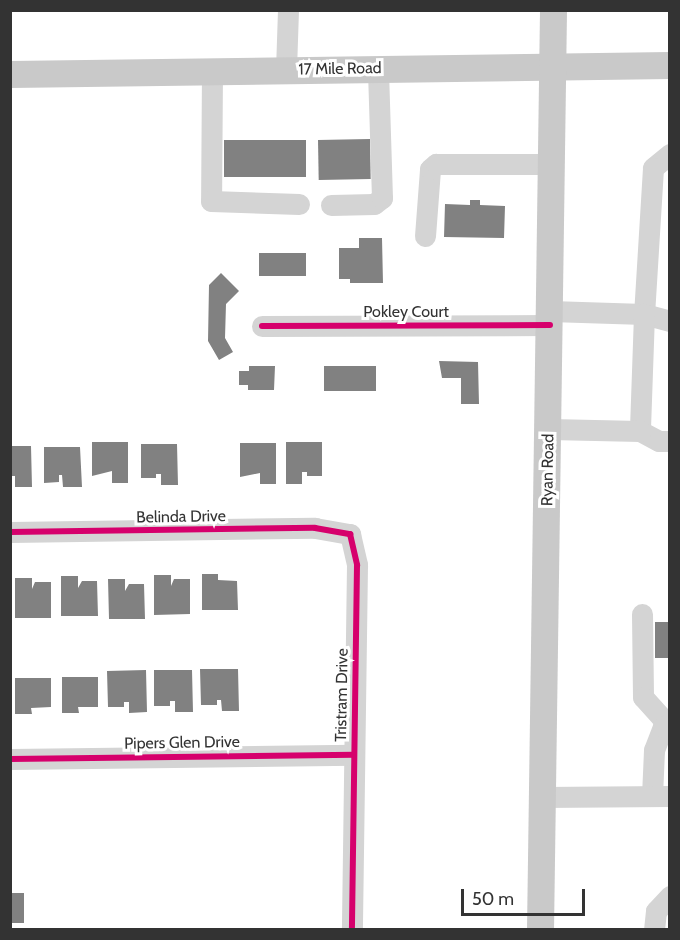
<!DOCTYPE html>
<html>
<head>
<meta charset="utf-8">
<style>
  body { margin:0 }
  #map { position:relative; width:680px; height:940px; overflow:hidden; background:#fff; font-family:Cabin,sans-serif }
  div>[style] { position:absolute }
  .building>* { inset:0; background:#818181; transform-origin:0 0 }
  .minor>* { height:21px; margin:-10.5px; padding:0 10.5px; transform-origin:10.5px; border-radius:10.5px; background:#d4d4d4 }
  .major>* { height:27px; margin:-13.5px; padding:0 13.5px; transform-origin:13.5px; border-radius:13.5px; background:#c9c9c9 }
  .cycleway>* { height:6px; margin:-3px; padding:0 3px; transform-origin:3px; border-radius:3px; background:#d6006c }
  span { translate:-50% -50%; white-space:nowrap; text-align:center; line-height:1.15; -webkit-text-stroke:6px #fff; paint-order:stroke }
  .street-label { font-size:16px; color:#333 }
  .frame { position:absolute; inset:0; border:12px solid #333; pointer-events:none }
  .scale { position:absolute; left:461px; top:889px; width:124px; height:27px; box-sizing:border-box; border:3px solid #333; border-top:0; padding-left:8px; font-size:18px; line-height:21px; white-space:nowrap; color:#333; -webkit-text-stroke:4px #fff; paint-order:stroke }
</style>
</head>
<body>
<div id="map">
  <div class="building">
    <div style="left:370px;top:139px;width:40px;height:52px;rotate:89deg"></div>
    <div style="left:306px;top:140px;width:37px;height:82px;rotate:90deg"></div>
    <div style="clip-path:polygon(470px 200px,480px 200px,480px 205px,505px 206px,504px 238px,444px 237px,445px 204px,470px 205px)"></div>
    <div style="clip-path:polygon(359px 238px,382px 238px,383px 283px,350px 283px,350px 279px,339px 279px,339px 248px,359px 248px)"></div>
    <div style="left:306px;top:253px;width:23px;height:47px;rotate:90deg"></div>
    <div style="clip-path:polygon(221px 273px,239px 291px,226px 304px,225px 338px,233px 352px,219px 360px,208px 341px,209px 285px)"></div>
    <div style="clip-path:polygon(439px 361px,478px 362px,479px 404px,461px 404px,461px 378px,442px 378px)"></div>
    <div style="clip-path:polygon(249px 366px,275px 366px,274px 390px,248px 390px,248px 385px,239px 385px,239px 371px,249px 371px)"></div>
    <div style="left:324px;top:366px;width:52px;height:25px"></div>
    <div style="clip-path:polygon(92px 442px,128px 442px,128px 483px,112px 483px,112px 471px,92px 476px)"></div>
    <div style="clip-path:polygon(286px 442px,322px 442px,322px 476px,307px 476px,307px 472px,302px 472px,302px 484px,286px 484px)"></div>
    <div style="clip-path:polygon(240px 443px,276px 443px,276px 484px,260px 484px,260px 473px,240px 477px)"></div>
    <div style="clip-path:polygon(141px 444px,177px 444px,178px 485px,161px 485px,161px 474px,156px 474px,156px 478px,141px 478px)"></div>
    <div style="clip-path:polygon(10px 446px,31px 446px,32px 487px,15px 487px,15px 476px,10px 476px)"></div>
    <div style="clip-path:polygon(44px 447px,80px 447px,82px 487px,63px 487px,62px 475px,59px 475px,59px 482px,44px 483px)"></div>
    <div style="clip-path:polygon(202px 574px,218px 574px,218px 580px,237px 581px,238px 610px,202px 610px)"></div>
    <div style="clip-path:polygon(154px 575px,171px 575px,171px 586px,174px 579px,190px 579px,190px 614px,154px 615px)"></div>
    <div style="clip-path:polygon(61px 576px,78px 576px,78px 588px,82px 581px,97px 581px,98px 616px,61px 616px)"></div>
    <div style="clip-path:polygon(15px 578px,32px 578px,32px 589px,35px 582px,51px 582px,51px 618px,15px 618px)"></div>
    <div style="clip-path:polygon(108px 579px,125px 579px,125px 591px,129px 584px,144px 584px,145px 619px,109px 619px)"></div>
    <div style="left:655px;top:622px;width:15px;height:36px"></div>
    <div style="clip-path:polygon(200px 669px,238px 669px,239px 711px,222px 711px,221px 700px,217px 700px,217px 705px,201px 705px)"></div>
    <div style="clip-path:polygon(146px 670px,147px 712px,129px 713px,129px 702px,124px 702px,124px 707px,108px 707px,107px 671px)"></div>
    <div style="clip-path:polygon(154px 670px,192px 670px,193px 712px,175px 712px,175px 701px,170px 701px,170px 706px,154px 706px)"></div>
    <div style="clip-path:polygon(62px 677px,98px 677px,98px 707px,78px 707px,79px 713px,62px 713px)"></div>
    <div style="clip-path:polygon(15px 678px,51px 678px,51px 707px,31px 708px,32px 714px,15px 714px)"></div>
    <div style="left:10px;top:893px;width:14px;height:30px"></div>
  </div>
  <div class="minor">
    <div style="left:212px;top:70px;width:131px;rotate:90.4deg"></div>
    <div style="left:211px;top:201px;width:88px;rotate:2deg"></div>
    <div style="left:286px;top:70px;width:60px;rotate:-88.1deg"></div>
    <div style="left:670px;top:154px;width:22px;rotate:141deg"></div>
    <div style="left:653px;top:168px;width:146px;rotate:93.5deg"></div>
    <div style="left:644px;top:314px;width:27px;rotate:15deg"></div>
    <div style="left:331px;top:205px;width:43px;rotate:-1.3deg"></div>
    <div style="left:374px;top:204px;width:10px;rotate:-37deg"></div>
    <div style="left:382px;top:198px;width:130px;rotate:-91.8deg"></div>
    <div style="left:425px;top:236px;width:67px;rotate:-85.7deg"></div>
    <div style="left:430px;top:169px;width:8px;rotate:-40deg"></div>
    <div style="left:436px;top:164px;width:115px"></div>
    <div style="left:550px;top:311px;width:94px;rotate:1.8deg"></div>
    <div style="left:644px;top:314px;width:117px;rotate:92deg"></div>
    <div style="left:640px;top:431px;width:21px;rotate:28deg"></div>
    <div style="left:659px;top:441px;width:11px"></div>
    <div style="left:262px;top:326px;width:288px;rotate:-0.2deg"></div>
    <div style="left:549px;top:429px;width:91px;rotate:1.3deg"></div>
    <div style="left:10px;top:532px;width:305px;rotate:-0.8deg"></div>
    <div style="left:315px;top:528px;width:36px;rotate:10deg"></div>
    <div style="left:350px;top:534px;width:32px;rotate:77deg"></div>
    <div style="left:357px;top:565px;width:365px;rotate:90.8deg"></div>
    <div style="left:642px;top:614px;width:83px;rotate:89.3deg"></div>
    <div style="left:643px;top:697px;width:38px;rotate:48deg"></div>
    <div style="left:10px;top:759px;width:344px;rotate:-0.7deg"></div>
    <div style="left:652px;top:796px;width:46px;rotate:-87.5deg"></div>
    <div style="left:654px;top:750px;width:25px;rotate:-69deg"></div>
    <div style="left:663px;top:727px;width:8px;rotate:-23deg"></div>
    <div style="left:542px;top:797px;width:128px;rotate:-0.4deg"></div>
    <div style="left:654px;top:930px;width:19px;rotate:-84deg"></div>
    <div style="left:656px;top:911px;width:21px;rotate:-47deg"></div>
  </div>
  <div class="major">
    <div style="left:10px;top:74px;width:660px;rotate:-0.78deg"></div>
    <div style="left:540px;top:930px;width:920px;rotate:-89.19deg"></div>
  </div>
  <div class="cycleway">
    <div style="left:262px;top:326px;width:288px;rotate:-0.2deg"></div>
    <div style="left:10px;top:532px;width:305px;rotate:-0.8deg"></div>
    <div style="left:315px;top:528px;width:36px;rotate:10deg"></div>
    <div style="left:350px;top:534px;width:32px;rotate:77deg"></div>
    <div style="left:357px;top:565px;width:365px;rotate:90.8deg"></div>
    <div style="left:10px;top:759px;width:344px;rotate:-0.7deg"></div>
  </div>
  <div class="street-label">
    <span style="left:340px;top:69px;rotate:-1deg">17 Mile Road</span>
    <span style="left:406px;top:312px">Pokley Court</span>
    <span style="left:548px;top:470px;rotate:-89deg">Ryan Road</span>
    <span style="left:181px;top:517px;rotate:-1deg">Belinda Drive</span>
    <span style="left:342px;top:695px;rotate:-89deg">Tristram Drive</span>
    <span style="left:182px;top:743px;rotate:-1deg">Pipers Glen Drive</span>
  </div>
  <div class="frame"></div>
  <div class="scale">50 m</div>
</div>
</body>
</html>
